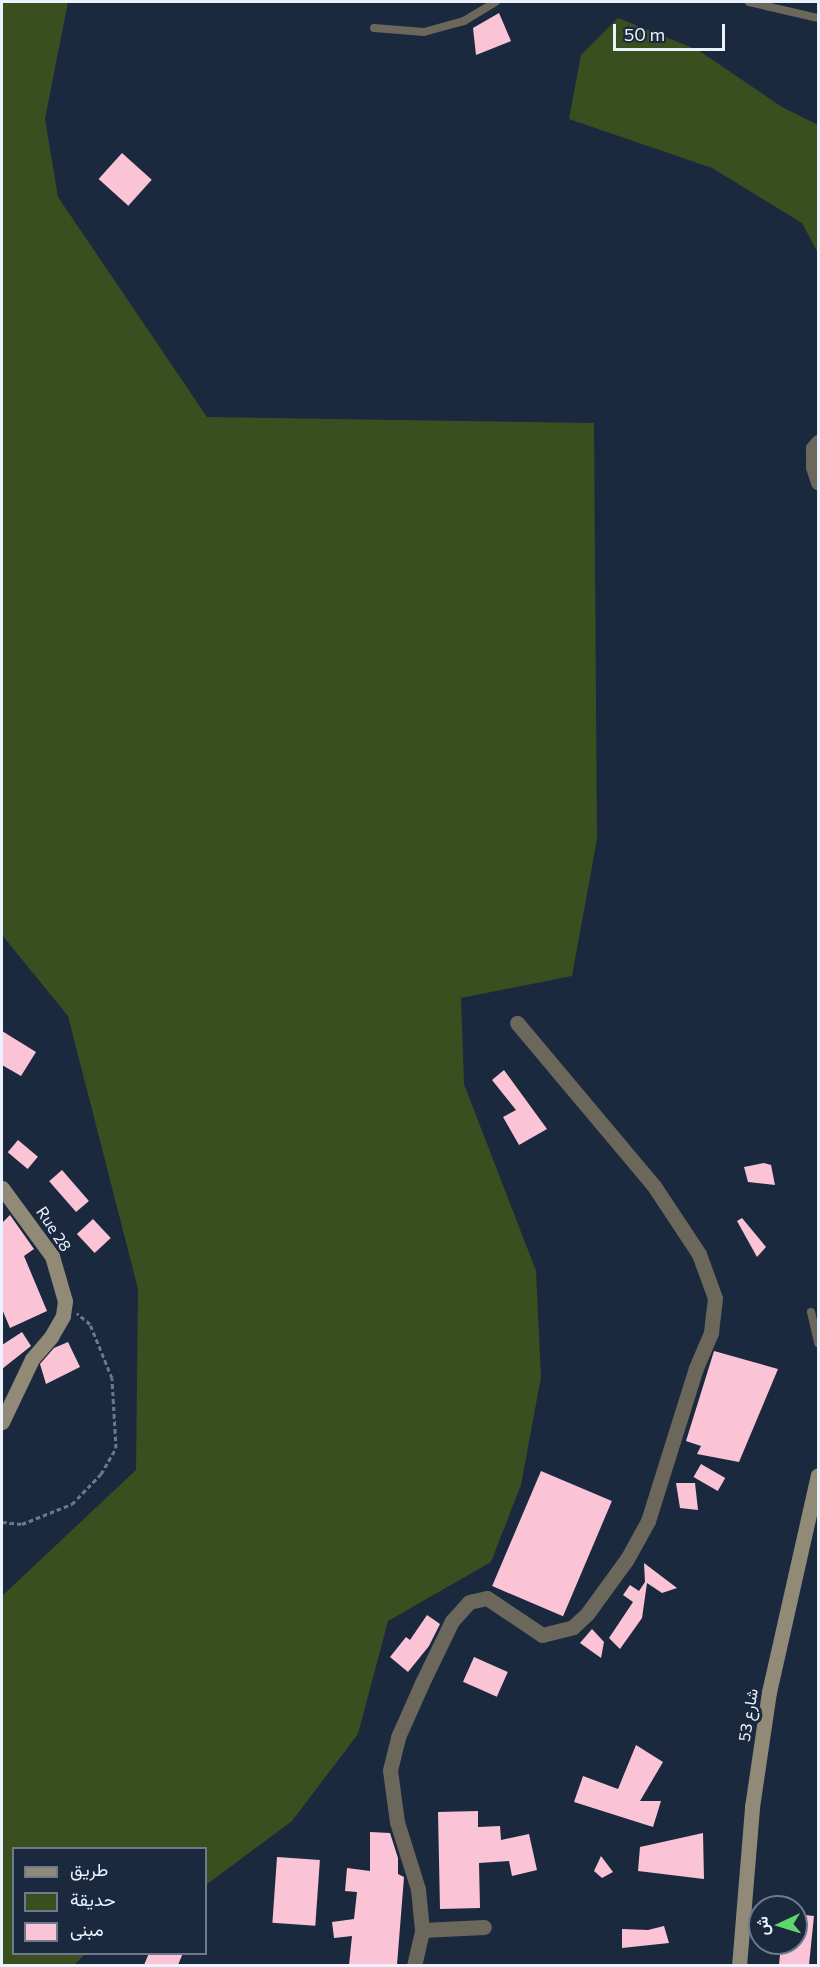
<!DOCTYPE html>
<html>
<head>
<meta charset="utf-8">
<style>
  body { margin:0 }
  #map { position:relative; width:820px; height:1967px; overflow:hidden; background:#1b293e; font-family:Commissioner,Vazirmatn,sans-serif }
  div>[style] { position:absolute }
  .green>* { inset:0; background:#394f1f }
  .building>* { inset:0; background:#fac4d6; transform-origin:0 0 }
  .path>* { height:3px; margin-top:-1.5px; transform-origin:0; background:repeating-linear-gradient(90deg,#6d7889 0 4.5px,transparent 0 7.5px) }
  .lane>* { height:8px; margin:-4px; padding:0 4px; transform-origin:4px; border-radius:4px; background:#6b675a }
  .street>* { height:15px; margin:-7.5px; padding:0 7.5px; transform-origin:7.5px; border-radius:7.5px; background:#6b675a }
  .secondary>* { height:15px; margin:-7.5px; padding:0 7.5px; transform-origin:7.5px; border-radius:7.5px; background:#918a76 }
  span { translate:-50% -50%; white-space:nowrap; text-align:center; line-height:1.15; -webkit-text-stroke:6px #1b293e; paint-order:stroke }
  .street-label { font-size:16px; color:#ebf2fe }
  .frame { position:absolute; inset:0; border:3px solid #ebf2fe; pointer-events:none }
  .legend { position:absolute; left:12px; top:1847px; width:195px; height:108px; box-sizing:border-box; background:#1b293e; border:2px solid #6e798b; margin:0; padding:8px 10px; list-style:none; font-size:18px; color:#ebf2fe }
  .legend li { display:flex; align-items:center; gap:12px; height:30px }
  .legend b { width:30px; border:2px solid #6e798b }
  .north { position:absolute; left:748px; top:1895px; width:60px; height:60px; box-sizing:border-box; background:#1b293e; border:2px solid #6e798b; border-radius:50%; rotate:266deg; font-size:16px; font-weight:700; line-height:24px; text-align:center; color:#ebf2fe }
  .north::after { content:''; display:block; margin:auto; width:21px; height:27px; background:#5fd56b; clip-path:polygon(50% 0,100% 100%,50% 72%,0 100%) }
  .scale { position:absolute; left:613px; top:24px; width:112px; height:27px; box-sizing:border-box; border:3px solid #ebf2fe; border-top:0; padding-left:8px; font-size:18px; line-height:21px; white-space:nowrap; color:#ebf2fe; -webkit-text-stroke:4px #1b293e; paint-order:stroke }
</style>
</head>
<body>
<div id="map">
  <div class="green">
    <div style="clip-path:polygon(2px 2px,68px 2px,45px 119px,58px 197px,207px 417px,594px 423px,597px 839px,572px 976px,461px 998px,464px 1084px,536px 1271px,541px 1377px,521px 1485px,491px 1562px,388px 1621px,358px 1734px,292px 1821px,206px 1885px,206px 1848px,14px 1848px,14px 1954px,85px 1954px,73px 1966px,2px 1965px,2px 1596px,136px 1470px,138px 1289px,68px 1016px,2px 935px)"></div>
    <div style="clip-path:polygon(618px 18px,698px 50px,782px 107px,818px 125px,818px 253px,802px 223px,712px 168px,569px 119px,581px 55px)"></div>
  </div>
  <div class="building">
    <div style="clip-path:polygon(499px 13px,511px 41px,476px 55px,473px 28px)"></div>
    <div style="left:122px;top:153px;width:40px;height:35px;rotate:42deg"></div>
    <div style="clip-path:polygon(2px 1031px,36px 1052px,21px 1076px,2px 1065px)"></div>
    <div style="clip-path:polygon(504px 1070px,547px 1129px,519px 1145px,503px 1117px,516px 1110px,492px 1080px)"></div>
    <div style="left:18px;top:1140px;width:26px;height:16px;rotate:40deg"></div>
    <div style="clip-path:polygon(764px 1163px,771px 1165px,775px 1185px,748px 1182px,744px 1167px)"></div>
    <div style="left:62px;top:1170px;width:41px;height:17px;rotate:49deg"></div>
    <div style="clip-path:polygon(10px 1215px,34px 1249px,24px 1256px,47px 1311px,10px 1328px,2px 1309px,2px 1223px)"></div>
    <div style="clip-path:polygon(742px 1218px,766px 1247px,757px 1257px,737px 1221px)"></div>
    <div style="left:93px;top:1219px;width:26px;height:22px;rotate:47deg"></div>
    <div style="clip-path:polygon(22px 1332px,31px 1346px,2px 1369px,2px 1345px)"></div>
    <div style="clip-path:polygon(68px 1342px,80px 1367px,46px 1384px,40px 1364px,54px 1348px)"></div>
    <div style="clip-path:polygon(714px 1351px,778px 1369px,739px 1462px,697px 1454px,701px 1446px,686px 1441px)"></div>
    <div style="left:701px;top:1464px;width:28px;height:15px;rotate:30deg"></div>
    <div style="left:541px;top:1471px;width:77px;height:125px;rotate:23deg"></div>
    <div style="clip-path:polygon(676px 1483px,695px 1483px,698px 1510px,680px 1508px)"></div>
    <div style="clip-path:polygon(644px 1563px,677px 1588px,662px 1593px,647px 1583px,642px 1618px,620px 1649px,609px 1638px,633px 1602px,623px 1595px,630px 1585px,639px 1591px,645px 1582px)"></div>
    <div style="clip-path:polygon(427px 1615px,440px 1624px,429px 1646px,408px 1672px,390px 1657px,406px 1637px,410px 1640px)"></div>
    <div style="clip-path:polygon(592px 1629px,604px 1642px,601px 1658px,580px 1643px)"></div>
    <div style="left:474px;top:1657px;width:37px;height:27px;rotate:24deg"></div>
    <div style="clip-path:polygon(636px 1745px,663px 1762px,640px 1801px,661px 1801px,653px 1827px,574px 1802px,583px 1776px,618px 1789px)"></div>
    <div style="clip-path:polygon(478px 1811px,478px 1827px,500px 1826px,501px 1840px,529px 1834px,537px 1870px,512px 1876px,509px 1861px,479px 1863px,480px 1908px,440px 1909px,438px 1812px)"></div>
    <div style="clip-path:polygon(370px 1832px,390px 1833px,398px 1858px,398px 1874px,404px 1877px,397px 1965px,349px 1965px,352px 1936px,334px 1938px,332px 1922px,354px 1919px,357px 1892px,345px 1891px,347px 1868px,370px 1871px)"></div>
    <div style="clip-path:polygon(703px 1833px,704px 1879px,638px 1871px,640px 1847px)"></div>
    <div style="clip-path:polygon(601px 1856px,613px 1872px,602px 1878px,594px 1871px)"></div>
    <div style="left:277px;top:1857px;width:43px;height:66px;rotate:4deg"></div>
    <div style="clip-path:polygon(796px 1914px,814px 1916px,809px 1965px,779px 1965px,781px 1943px,796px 1943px)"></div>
    <div style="clip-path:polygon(664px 1926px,669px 1943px,622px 1948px,622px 1929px,648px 1930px)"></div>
    <div style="clip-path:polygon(149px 1953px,183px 1953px,178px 1965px,144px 1965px)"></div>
  </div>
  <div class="path">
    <div style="left:2px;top:1522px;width:20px;rotate:6deg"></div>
    <div style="left:22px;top:1524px;width:54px;rotate:-21.8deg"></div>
    <div style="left:72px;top:1504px;width:42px;rotate:-46deg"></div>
    <div style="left:101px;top:1474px;width:30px;rotate:-60deg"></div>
    <div style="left:116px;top:1448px;width:70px;rotate:-93.3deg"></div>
    <div style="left:112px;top:1378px;width:58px;rotate:-112.2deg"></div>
    <div style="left:90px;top:1324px;width:17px;rotate:-140deg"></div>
  </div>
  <div class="lane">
    <div style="left:749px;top:2px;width:71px;rotate:13.1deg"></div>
    <div style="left:374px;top:28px;width:50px;rotate:4.6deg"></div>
    <div style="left:424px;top:32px;width:41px;rotate:-15.4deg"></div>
    <div style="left:464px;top:21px;width:37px;rotate:-31deg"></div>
    <div style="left:811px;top:1312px;width:32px;rotate:77deg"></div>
  </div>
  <div class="street">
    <div style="left:818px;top:442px;width:8px;rotate:130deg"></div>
    <div style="left:813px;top:448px;width:19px;rotate:90deg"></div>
    <div style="left:813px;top:467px;width:16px;rotate:72deg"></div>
    <div style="left:422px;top:1930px;width:41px;rotate:-95.6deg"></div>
    <div style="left:418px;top:1889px;width:70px;rotate:-107.4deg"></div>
    <div style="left:397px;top:1822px;width:52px;rotate:-97.7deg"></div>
    <div style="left:390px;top:1770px;width:34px;rotate:-76deg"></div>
    <div style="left:398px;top:1737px;width:59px;rotate:-66deg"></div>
    <div style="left:422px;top:1683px;width:69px;rotate:-64.2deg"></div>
    <div style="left:452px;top:1621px;width:25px;rotate:-48deg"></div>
    <div style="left:469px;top:1602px;width:18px;rotate:-13deg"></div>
    <div style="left:487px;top:1598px;width:66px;rotate:33.9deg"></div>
    <div style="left:542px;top:1635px;width:32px;rotate:-14deg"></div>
    <div style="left:573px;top:1627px;width:19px;rotate:-43deg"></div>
    <div style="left:587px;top:1614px;width:68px;rotate:-54deg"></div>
    <div style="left:627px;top:1559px;width:43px;rotate:-61.1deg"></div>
    <div style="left:648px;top:1521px;width:160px;rotate:-72.6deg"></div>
    <div style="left:696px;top:1368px;width:38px;rotate:-67deg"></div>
    <div style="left:711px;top:1333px;width:18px;rotate:-84deg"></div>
    <div style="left:713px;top:1315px;width:17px;rotate:-83deg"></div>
    <div style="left:715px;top:1298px;width:47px;rotate:-110deg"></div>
    <div style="left:699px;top:1254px;width:82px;rotate:-123.5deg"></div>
    <div style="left:654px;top:1186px;width:213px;rotate:-130deg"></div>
    <div style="left:414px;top:1966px;width:37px;rotate:-77deg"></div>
    <div style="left:422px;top:1930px;width:62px;rotate:-2.8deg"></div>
  </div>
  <div class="secondary">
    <div style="left:2px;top:1188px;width:84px;rotate:53.7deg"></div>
    <div style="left:52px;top:1256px;width:47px;rotate:73.9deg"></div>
    <div style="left:65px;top:1301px;width:15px;rotate:98deg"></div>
    <div style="left:63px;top:1316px;width:24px;rotate:120deg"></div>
    <div style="left:51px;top:1337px;width:29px;rotate:131deg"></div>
    <div style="left:32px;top:1359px;width:70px;rotate:115.5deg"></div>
    <div style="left:739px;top:1966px;width:160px;rotate:-85.3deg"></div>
    <div style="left:752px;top:1807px;width:116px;rotate:-81.6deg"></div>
    <div style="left:769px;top:1692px;width:222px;rotate:-77.3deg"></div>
  </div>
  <div class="street-label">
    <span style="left:54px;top:1229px;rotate:57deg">Rue 28</span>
    <span style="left:748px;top:1715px;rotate:-81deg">شارع 53</span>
  </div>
  <div class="frame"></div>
  <ul class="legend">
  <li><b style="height:8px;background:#918a76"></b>طريق</li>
  <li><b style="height:16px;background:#394f1f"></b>حديقة</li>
  <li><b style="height:16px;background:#fac4d6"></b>مبنى</li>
  </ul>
  <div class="north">ش</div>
  <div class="scale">50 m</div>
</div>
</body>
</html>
